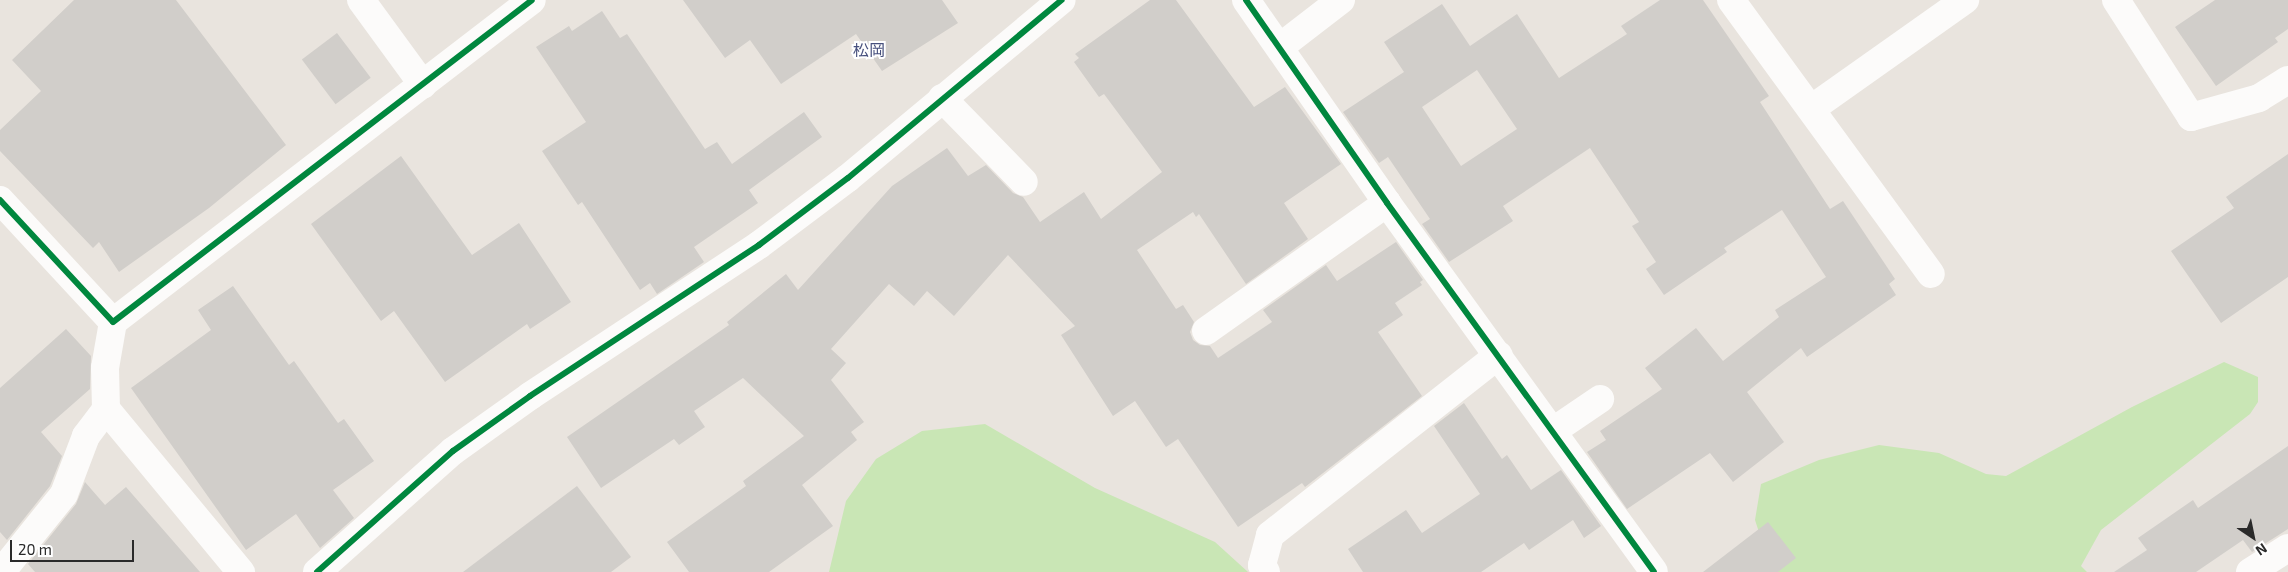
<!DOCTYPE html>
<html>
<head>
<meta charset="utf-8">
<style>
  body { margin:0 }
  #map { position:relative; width:2288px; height:572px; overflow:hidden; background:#e9e4de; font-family:"Exo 2","Noto Sans JP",sans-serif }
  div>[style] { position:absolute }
  .green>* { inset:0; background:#c9e6b5 }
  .building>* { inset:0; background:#d1ceca; transform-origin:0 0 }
  .street>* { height:28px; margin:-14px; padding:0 14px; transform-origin:14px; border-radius:14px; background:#fcfbfa }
  .secondary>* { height:28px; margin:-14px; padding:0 14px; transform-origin:14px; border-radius:14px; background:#fcfbfa }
  .cycleway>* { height:6px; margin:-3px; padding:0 3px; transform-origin:3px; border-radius:3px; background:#00873e }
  span { translate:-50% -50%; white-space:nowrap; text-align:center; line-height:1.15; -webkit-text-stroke:4px #fff; paint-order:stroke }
  .quarter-label { font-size:16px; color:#47507d }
  .north { position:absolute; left:2228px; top:512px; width:50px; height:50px; -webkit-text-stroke:4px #fff; paint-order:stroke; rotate:146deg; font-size:14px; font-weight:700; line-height:20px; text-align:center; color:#2a2a2a }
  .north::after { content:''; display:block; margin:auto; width:18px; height:22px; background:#2a2a2a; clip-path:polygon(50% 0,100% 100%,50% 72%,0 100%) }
  .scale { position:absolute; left:10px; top:540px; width:124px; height:22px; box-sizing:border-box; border:2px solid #2a2a2a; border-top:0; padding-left:6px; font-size:15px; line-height:18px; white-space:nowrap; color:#2a2a2a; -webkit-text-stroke:4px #fff; paint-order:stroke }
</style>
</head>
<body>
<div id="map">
  <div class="green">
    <div style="clip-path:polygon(2224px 362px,2258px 377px,2258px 402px,2250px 414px,2101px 530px,2081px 566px,2087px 572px,1772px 572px,1755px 520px,1761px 484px,1819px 460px,1879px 445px,1939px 453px,1986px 474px,2006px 476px,2132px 407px)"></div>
    <div style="clip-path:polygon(985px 424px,1095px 488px,1215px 542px,1248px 572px,829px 572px,846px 501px,876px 459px,922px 431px)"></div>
  </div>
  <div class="building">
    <div style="clip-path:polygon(74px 0,176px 0,286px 145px,209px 208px,119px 272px,99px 242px,93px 248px,0 151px,0 130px,41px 91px,12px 60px)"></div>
    <div style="clip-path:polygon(683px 0,942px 0,958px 23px,882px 71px,856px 34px,781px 84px,750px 40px,725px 58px)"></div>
    <div style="clip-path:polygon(1150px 0,1176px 0,1254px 107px,1285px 87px,1341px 164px,1284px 203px,1308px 239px,1246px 284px,1199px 214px,1196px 217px,1193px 212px,1137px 250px,1176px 309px,1183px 305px,1194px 322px,1190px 332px,1193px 340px,1200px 345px,1210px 346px,1218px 358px,1272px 322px,1263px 310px,1326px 265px,1337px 281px,1396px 242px,1423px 280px,1420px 282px,1422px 285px,1395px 303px,1403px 315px,1378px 332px,1422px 396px,1305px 487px,1302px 483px,1238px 527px,1178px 439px,1166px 447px,1135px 401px,1113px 416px,1061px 335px,1075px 326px,1008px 255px,954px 316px,927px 291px,914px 306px,889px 284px,831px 349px,846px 363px,831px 380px,864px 422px,851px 432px,857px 440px,802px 485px,833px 526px,769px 572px,689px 572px,667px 542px,746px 486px,743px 481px,804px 436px,743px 378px,694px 411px,705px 427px,679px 445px,674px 439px,601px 488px,567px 437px,729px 325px,727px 322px,786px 274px,798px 290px,892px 186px,947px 148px,968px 176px,986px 165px,1013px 193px,1023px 197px,1040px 222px,1084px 192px,1101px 219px,1162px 172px,1104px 94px,1099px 97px,1074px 62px,1079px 58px,1075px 54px)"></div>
    <div style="clip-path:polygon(evenodd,1660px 0,1703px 0,1769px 96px,1760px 102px,1830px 209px,1843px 201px,1895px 279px,1889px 284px,1896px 295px,1807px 357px,1801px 348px,1747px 392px,1784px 442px,1733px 482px,1710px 453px,1627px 509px,1587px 452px,1606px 440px,1600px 431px,1662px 389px,1645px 368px,1696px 328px,1723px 361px,1779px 317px,1775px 310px,1826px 277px,1782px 210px,1724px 248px,1727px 252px,1664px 295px,1646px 269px,1656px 262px,1632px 226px,1639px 222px,1590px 148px,1503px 206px,1513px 221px,1449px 262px,1422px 224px,1430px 219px,1388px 157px,1379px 163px,1343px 112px,1404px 72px,1384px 42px,1442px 4px,1470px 46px,1517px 14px,1559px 78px,1627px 34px,1621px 26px,1660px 0,1477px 70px,1517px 129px,1461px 166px,1422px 107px,1477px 70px)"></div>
    <div style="clip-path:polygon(2215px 0,2288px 0,2288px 29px,2275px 38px,2278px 42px,2216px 86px,2175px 27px)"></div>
    <div style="clip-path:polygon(602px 11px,620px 38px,627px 34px,705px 149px,717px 142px,732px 164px,804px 112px,822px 137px,749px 190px,758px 203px,694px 247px,704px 262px,657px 294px,650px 283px,640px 290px,582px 202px,578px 205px,542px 151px,586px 122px,536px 47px,569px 26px,572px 31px)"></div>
    <div style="left:337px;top:33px;width:56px;height:44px;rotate:53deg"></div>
    <div style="clip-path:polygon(2288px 154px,2288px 277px,2221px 323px,2171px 251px,2234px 208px,2226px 197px)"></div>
    <div style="clip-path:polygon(401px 156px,472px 255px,519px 223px,571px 302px,530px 329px,527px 324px,445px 382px,394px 311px,381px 321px,311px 224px)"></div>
    <div style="clip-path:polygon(233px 286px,289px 365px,294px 361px,338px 423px,344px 419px,374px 461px,333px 490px,354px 518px,320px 548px,296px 514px,246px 550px,131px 388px,211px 330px,198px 310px)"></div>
    <div style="clip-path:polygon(66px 329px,91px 356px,90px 389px,41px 432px,62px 456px,50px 486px,7px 540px,0 532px,0 388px)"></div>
    <div style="clip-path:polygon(1464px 403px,1502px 459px,1507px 455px,1531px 490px,1561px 470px,1601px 526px,1584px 538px,1573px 520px,1529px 550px,1524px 543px,1481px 572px,1363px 572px,1348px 549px,1406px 510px,1422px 533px,1480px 494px,1434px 426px)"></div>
    <div style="clip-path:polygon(2288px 446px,2288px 529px,2252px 552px,2243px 540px,2196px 572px,2114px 572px,2147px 550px,2138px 538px,2193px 500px,2198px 508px)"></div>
    <div style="clip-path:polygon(85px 482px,105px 505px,126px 487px,200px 572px,35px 572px,28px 564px,76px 504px)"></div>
    <div style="clip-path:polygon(577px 486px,631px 557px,611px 572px,463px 572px)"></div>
    <div style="clip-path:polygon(1768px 522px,1796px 558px,1778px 572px,1703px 572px)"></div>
  </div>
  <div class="street">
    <div style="left:361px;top:0;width:105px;rotate:53.9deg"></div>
    <div style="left:1246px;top:0;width:247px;rotate:55.2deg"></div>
    <div style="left:1387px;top:203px;width:455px;rotate:54.1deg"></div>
    <div style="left:1731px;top:0;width:339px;rotate:53.9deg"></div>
    <div style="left:2116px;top:0;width:139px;rotate:57.3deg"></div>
    <div style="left:2191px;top:117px;width:71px;rotate:-15.6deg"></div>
    <div style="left:2259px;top:98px;width:34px;rotate:-32deg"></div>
    <div style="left:1280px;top:47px;width:77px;rotate:-37.6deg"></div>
    <div style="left:942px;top:98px;width:117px;rotate:45.7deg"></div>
    <div style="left:1811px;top:109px;width:189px;rotate:-35.3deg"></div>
    <div style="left:1206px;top:331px;width:222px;rotate:-35.3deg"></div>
    <div style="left:106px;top:409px;width:212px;rotate:50.4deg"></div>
    <div style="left:1553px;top:431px;width:57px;rotate:-34.2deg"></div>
    <div style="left:3px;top:570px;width:97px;rotate:-51.2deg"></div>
    <div style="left:64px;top:494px;width:62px;rotate:-69.2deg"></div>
    <div style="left:86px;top:436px;width:34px;rotate:-53deg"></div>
    <div style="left:106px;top:409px;width:41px;rotate:-91.4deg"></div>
    <div style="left:105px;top:368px;width:47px;rotate:-80.1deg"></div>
    <div style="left:317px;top:572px;width:182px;rotate:-41.7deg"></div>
    <div style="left:453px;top:451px;width:95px;rotate:-35.5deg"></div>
    <div style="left:530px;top:396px;width:274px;rotate:-33.4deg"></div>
    <div style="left:759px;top:245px;width:111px;rotate:-37deg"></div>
    <div style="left:848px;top:178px;width:278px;rotate:-39.8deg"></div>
    <div style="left:1266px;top:572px;width:8px;rotate:-120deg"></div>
    <div style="left:1262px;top:565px;width:31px;rotate:-75deg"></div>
    <div style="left:1270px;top:535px;width:291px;rotate:-38.2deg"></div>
    <div style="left:2250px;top:572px;width:45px;rotate:-32.3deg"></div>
  </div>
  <div class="secondary">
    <div style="left:0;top:200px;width:166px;rotate:47.2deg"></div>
    <div style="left:113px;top:322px;width:528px;rotate:-37.54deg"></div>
  </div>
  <div class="cycleway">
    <div style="left:1246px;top:0;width:247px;rotate:55.2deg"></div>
    <div style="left:1387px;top:203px;width:455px;rotate:54.1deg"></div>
    <div style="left:0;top:200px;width:166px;rotate:47.2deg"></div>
    <div style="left:113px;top:322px;width:528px;rotate:-37.54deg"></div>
    <div style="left:317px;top:572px;width:182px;rotate:-41.7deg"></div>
    <div style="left:453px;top:451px;width:95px;rotate:-35.5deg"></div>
    <div style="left:530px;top:396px;width:274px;rotate:-33.4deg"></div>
    <div style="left:759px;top:245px;width:111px;rotate:-37deg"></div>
    <div style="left:848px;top:178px;width:278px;rotate:-39.8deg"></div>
  </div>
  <div class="quarter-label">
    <span style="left:869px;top:50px">松岡</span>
  </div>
  <div class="north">N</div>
  <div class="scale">20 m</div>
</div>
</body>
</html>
